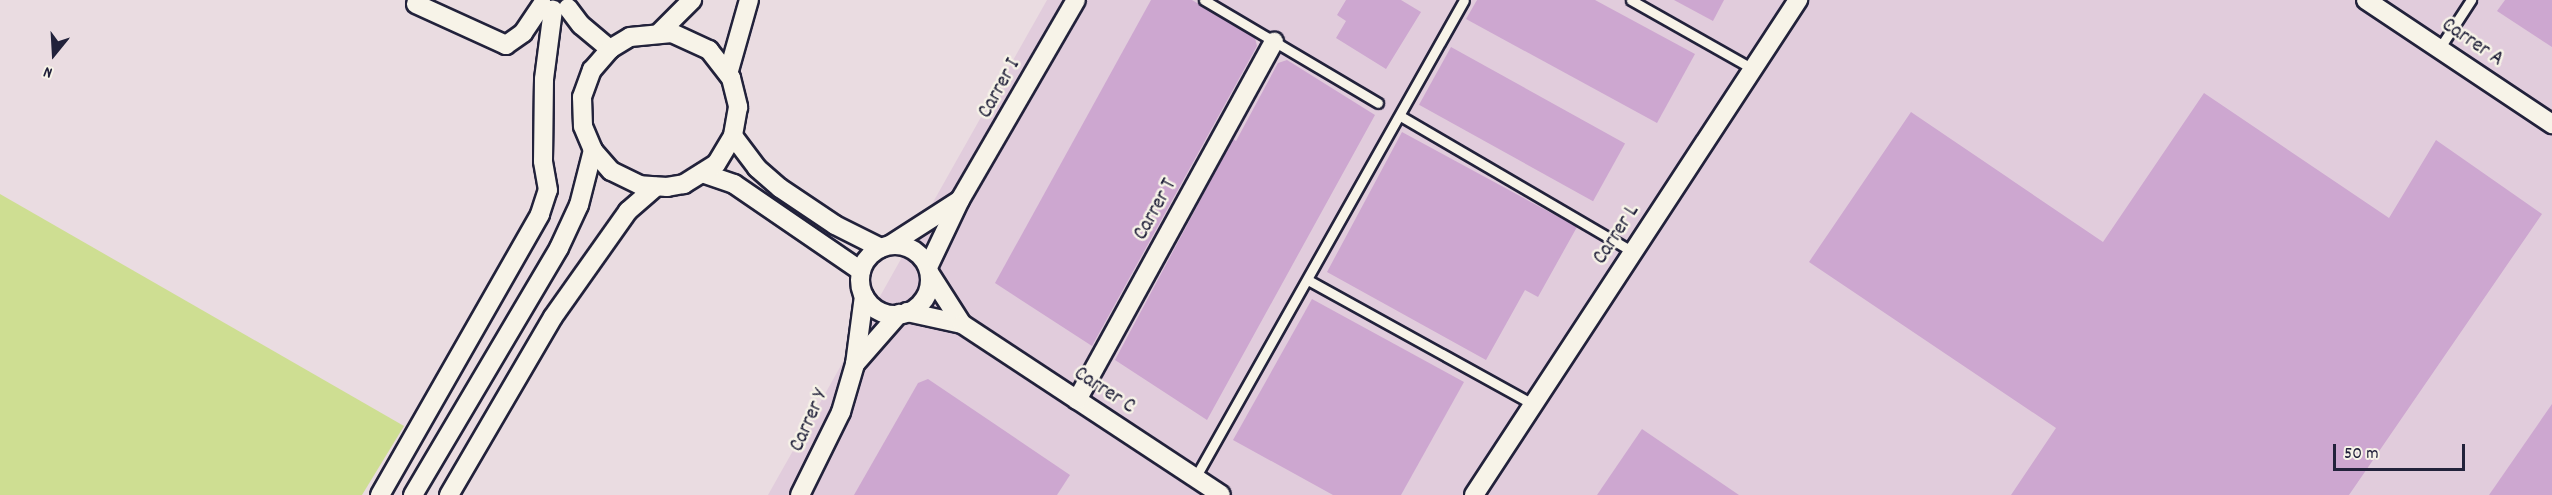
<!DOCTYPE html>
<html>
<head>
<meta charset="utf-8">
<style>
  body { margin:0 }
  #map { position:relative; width:2552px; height:495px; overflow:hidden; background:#eadce1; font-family:Dekko,sans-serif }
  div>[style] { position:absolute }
  .built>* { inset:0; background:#e1ccdc }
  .green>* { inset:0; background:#cede92 }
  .building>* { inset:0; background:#cda7d0; transform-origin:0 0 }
  .roads { filter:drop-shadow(2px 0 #22223b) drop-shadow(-2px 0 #22223b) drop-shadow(0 2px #22223b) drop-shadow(0 -2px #22223b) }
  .lane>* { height:9px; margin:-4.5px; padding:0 4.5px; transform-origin:4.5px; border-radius:4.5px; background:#f7f3e8 }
  .street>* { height:18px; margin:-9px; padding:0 9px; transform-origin:9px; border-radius:9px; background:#f7f3e8 }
  .street>.ring { margin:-9px; padding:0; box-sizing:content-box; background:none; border:18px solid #f7f3e8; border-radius:50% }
  span { translate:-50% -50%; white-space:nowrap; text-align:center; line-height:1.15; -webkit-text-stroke:5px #f7f3e8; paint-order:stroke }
  .street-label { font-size:21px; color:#22223b }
  .north { position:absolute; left:24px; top:24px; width:60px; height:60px; -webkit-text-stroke:4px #f7f3e8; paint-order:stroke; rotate:198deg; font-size:16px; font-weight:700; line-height:24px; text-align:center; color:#22223b }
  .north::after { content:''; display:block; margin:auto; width:21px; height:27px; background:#22223b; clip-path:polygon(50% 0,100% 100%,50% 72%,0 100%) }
  .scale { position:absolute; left:2333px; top:444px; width:132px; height:27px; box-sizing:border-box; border:3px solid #22223b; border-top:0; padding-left:8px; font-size:18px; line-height:21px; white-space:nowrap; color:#22223b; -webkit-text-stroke:4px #f7f3e8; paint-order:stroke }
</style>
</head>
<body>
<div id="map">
  <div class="built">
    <div style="clip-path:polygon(1047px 0,2552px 0,2552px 495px,768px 495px)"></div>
  </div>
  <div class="green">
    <div style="clip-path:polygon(0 194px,404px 426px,362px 495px,0 495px)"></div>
  </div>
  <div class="building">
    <div style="clip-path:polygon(1151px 0,1192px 0,1255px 38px,1257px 46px,1092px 346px,995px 283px)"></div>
    <div style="clip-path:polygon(1346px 0,1401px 0,1421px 12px,1386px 69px,1336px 38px,1346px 21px,1337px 15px)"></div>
    <div style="clip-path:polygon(1477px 0,1595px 0,1695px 54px,1657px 123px,1466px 19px)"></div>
    <div style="clip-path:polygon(1674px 0,1724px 0,1713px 21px)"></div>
    <div style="clip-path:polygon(2505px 0,2552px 0,2552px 47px,2497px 11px)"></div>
    <div style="left:1451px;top:47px;width:199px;height:66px;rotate:29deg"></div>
    <div style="clip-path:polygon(1287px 60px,1375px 115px,1207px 420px,1115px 360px,1233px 139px,1236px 141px,1278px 63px)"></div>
    <div style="clip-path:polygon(2204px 93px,2389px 218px,2436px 140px,2542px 214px,2349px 495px,2011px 495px,2056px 428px,1809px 262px,1911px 112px,2103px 242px)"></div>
    <div style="clip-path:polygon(1402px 132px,1577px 227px,1538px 297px,1525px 290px,1486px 360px,1327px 272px)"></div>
    <div style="clip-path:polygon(1312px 299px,1464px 382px,1401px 495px,1333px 495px,1233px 440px)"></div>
    <div style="clip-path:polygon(928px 379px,1070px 475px,1057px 495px,854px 495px,918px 383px)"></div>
    <div style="clip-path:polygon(2552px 404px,2552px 495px,2489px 495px)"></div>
    <div style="clip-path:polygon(1642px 429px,1739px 495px,1597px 495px)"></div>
  </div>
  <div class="roads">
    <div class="lane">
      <div style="left:1204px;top:0;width:202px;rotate:30.6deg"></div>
      <div style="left:1631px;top:0;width:140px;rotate:29.5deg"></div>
      <div style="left:2439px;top:49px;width:59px;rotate:-56.9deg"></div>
      <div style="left:1402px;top:117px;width:268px;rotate:30.3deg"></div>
      <div style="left:1308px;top:280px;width:257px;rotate:28.9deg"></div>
      <div style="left:1195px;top:478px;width:548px;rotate:-60.63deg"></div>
    </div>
    <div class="street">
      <div style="left:2366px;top:0;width:224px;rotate:33.7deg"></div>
      <div style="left:416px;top:4px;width:99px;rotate:24.5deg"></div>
      <div style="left:506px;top:45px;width:21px;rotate:-35deg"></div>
      <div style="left:523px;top:33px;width:34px;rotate:-56deg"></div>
      <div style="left:568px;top:8px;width:21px;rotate:53deg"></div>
      <div style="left:581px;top:25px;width:38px;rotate:40deg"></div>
      <div style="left:659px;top:33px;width:47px;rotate:-45deg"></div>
      <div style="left:728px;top:74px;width:77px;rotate:-74.2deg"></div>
      <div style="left:733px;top:136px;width:40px;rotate:53deg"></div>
      <div style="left:757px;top:168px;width:30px;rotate:41deg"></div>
      <div style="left:780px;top:188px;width:66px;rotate:33.9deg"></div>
      <div style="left:835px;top:225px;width:51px;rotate:26.6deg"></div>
      <div style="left:702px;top:173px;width:34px;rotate:19deg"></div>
      <div style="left:734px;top:184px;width:154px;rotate:34.4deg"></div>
      <div style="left:960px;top:200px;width:231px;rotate:-59.9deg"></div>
      <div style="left:890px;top:245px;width:83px;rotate:-32.7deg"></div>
      <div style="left:960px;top:200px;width:74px;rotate:115.5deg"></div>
      <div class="ring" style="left:860px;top:245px;width:52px;height:52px"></div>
      <div style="left:864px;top:296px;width:69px;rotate:97.5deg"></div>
      <div style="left:855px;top:364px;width:67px;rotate:-48.7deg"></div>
      <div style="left:907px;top:312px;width:56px;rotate:12.3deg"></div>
      <div style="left:962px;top:324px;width:59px;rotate:-122.6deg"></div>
      <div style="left:962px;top:324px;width:310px;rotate:33.4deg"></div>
      <div style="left:1077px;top:400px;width:409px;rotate:-61.2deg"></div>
      <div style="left:380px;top:495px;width:323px;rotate:-60.3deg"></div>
      <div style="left:540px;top:214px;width:25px;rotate:-72deg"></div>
      <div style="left:548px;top:190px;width:29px;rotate:-100deg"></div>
      <div style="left:543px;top:161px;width:82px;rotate:-89.3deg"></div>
      <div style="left:544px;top:79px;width:70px;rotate:-82.6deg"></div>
      <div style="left:413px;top:495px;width:287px;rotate:-59.4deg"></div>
      <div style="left:559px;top:248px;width:47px;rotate:-65.1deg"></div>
      <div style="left:579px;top:205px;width:57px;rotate:-75.7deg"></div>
      <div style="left:593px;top:150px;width:26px;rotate:-113deg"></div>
      <div style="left:583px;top:126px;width:29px;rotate:-92deg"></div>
      <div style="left:582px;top:97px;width:29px;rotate:-70deg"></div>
      <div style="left:592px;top:70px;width:28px;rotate:-49deg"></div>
      <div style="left:610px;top:49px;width:23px;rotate:-31deg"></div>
      <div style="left:630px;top:37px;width:42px;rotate:-5.4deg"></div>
      <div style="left:672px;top:33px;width:41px;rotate:24.7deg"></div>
      <div style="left:709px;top:50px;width:36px;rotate:52deg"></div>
      <div style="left:731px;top:78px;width:30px;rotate:76deg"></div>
      <div style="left:738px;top:107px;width:29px;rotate:100deg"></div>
      <div style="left:733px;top:136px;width:33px;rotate:121deg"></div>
      <div style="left:716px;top:164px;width:38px;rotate:148deg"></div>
      <div style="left:684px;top:184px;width:17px;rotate:170deg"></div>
      <div style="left:667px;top:187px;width:27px;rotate:-176deg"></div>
      <div style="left:640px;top:185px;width:32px;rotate:-154deg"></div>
      <div style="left:611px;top:171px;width:28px;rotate:-131deg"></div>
      <div style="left:449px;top:495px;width:206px;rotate:-59.7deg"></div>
      <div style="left:553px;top:317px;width:130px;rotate:-54.7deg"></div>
      <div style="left:628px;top:211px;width:37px;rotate:-41deg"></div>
      <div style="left:800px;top:495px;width:93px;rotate:-63.7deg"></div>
      <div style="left:841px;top:412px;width:50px;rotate:-73.7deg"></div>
      <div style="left:1474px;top:495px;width:592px;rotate:-56.79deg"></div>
    </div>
  </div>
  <div class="street-label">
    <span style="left:2472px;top:43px;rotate:34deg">Carrer A</span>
    <span style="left:1000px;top:89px;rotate:-61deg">Carrer I</span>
    <span style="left:1156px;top:210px;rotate:-61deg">Carrer T</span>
    <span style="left:1617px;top:235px;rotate:-57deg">Carrer L</span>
    <span style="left:1104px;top:391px;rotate:33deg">Carrer C</span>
    <span style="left:810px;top:421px;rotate:-66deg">Carrer Y</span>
  </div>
  <div class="north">N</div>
  <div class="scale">50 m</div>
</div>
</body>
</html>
